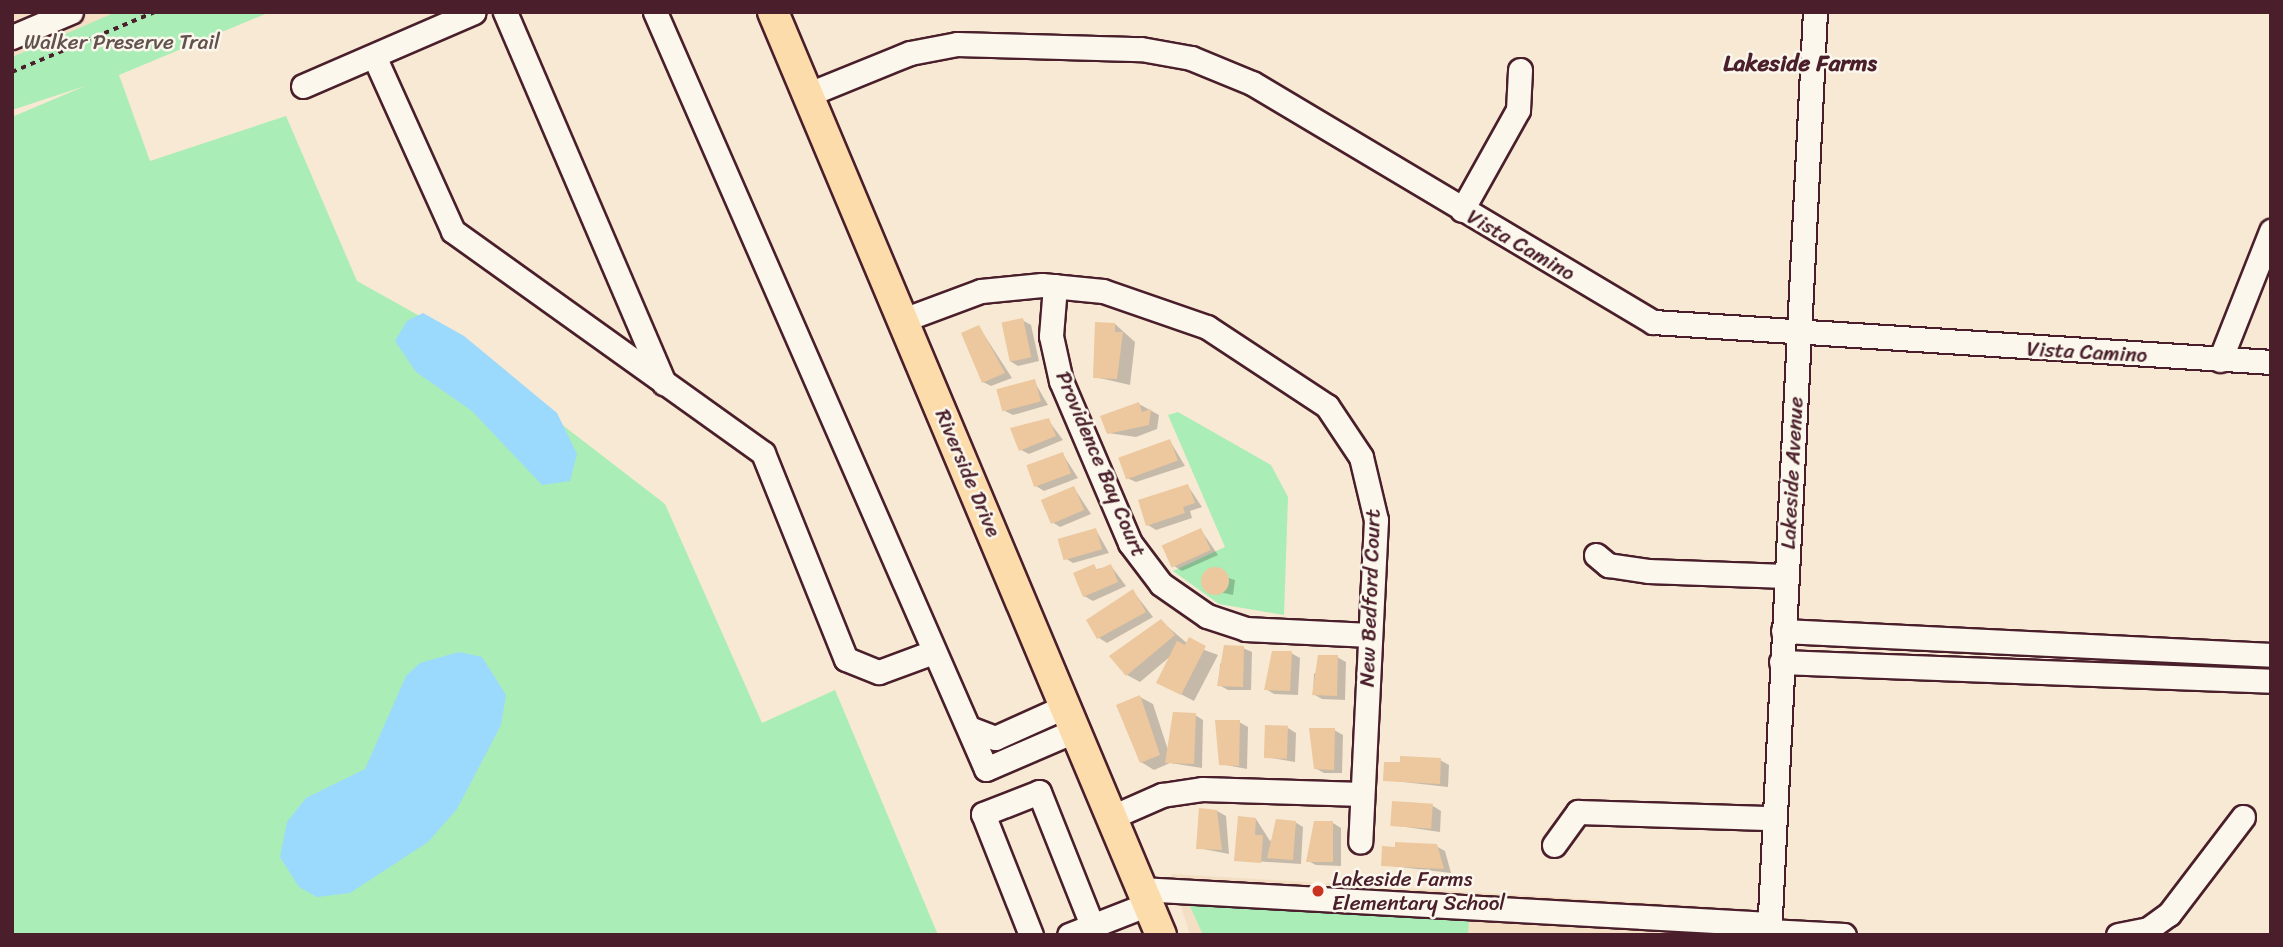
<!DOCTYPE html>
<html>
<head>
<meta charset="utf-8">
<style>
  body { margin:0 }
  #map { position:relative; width:2283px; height:947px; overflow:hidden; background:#f7e9d4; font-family:Sriracha,sans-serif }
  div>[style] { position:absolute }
  .built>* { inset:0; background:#f4dfc4 }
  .green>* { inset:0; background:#aaedb7 }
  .water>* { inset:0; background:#9bd9fd }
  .shadow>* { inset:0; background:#0003 }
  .building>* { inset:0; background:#edc79d; transform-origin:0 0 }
  .round { border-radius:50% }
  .path>* { height:3.5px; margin-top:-1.75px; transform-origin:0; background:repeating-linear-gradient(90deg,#4a1f2b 0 5px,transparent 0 10px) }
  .roads { filter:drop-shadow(2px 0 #4a1f2b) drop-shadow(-2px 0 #4a1f2b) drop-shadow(0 2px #4a1f2b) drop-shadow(0 -2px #4a1f2b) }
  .minor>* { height:23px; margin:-11.5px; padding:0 11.5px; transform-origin:11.5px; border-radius:11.5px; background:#fbf7ec }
  .major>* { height:30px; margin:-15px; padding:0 15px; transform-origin:15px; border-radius:15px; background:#fddcac }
  .dots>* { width:19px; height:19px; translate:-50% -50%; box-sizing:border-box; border:4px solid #fbf7ec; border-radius:50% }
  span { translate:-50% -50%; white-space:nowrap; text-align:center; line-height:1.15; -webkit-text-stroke:5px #fbf7ec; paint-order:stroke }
  .park-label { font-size:21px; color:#62524e }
  .street-label { font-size:21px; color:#4a1f2b }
  .poi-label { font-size:21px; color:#4a1f2b }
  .left { translate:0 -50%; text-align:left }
  .neighbourhood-label { font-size:23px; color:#4a1f2b; font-weight:700 }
  .frame { position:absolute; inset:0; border:14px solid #4a1f2b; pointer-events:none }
</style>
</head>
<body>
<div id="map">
  <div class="built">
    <div style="clip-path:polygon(12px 12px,116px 12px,12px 57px)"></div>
    <div style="clip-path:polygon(1171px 874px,1751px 909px,1750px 935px,1190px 935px)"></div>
  </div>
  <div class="green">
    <div style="clip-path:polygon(116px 12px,270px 12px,119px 75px,150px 161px,286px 116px,357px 281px,425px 319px,665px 504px,762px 723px,835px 690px,938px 935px,12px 935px,12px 117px,85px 86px,12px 110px,12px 57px)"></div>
    <div style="clip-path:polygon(1178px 412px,1271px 465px,1288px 497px,1284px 615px,1219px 604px,1173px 571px,1225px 547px,1168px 415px)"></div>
    <div style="clip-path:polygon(1188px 902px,1469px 918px,1468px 935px,1203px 935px)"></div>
  </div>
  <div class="water">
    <div style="clip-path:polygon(423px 313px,464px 336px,557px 413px,577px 454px,570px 481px,542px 485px,472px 411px,416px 372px,395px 341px,407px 321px)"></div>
    <div style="clip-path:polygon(459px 652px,482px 657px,506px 695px,501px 725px,457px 809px,428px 842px,350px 893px,317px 897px,299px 887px,280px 857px,287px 822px,306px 798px,365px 769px,406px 676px,420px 663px)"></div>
  </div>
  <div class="shadow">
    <div style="clip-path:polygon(1022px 320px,1031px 325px,1039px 361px,1018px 366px,1010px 361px)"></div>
    <div style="clip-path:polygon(1115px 324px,1135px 342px,1130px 385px,1095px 377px)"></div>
    <div style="clip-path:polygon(979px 327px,1012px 378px,991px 386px,983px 382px)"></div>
    <div style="clip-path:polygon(1034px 381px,1048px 405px,1013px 415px,1005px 411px)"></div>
    <div style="clip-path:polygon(1139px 404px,1159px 415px,1157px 429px,1136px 437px,1108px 433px)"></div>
    <div style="clip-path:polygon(1048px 420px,1063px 440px,1029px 454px,1021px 450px)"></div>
    <div style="clip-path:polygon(1170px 441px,1185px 466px,1136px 482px,1127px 478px)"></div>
    <div style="clip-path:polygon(1062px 453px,1078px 478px,1044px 491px,1036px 486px)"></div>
    <div style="clip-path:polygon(1188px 486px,1202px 507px,1190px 511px,1192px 518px,1156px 530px,1148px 525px)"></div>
    <div style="clip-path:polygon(1074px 488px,1091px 514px,1060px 527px,1052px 522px)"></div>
    <div style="clip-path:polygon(1096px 530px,1109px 553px,1073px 563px,1065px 558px)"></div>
    <div style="clip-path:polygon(1201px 530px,1218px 555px,1182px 571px,1174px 566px)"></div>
    <div style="clip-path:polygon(1111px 566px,1126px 586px,1093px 601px,1084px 596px,1075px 574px)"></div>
    <div style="clip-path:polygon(1208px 572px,1235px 580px,1233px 595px,1206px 589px)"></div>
    <div style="clip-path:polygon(1133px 591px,1153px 617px,1107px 643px,1099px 638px,1089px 620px)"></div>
    <div style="clip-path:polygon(1161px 621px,1188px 644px,1218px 655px,1194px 701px,1171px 689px,1172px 655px,1140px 682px,1127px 675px)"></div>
    <div style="clip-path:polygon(1243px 648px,1252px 652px,1251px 690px,1228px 690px,1219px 685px,1220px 664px)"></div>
    <div style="clip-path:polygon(1291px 653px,1300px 658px,1298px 695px,1274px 694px,1266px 689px)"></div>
    <div style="clip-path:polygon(1337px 657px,1346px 662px,1345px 700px,1322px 699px,1313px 694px,1314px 674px)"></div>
    <div style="clip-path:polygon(1140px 697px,1153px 704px,1169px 753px,1195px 715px,1203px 720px,1202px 768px,1170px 763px,1154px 770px,1141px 762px)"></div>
    <div style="clip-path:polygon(1239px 722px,1248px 727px,1247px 769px,1221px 764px)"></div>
    <div style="clip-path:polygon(1288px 728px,1296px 733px,1295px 762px,1265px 757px)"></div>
    <div style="clip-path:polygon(1334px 730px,1343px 735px,1342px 773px,1324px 773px,1315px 768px)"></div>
    <div style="clip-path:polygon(1440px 760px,1449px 765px,1448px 787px,1385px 780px)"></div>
    <div style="clip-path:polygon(1433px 806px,1441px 811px,1440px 832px,1392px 825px)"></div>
    <div style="clip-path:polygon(1217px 811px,1226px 816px,1229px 854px,1198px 848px)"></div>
    <div style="clip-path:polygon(1256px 819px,1270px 841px,1295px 822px,1303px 827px,1301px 864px,1236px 860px)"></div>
    <div style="clip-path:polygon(1333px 823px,1341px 828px,1341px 866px,1316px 865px,1308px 861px)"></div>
    <div style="clip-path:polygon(1436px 846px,1445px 851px,1451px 873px,1383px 865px)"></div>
  </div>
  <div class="building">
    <div style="left:1023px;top:318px;width:40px;height:22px;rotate:78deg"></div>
    <div style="clip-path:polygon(1095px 322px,1115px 323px,1115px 332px,1123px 332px,1117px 379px,1093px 378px)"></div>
    <div style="clip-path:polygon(979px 325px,1005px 373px,982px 383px,961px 333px)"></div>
    <div style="left:1035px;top:379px;width:23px;height:40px;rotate:75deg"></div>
    <div style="clip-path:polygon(1139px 402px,1142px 412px,1151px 409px,1149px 425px,1107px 434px,1100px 416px)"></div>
    <div style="clip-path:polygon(1049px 418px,1056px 436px,1019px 451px,1010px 428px)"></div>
    <div style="left:1170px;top:439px;width:23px;height:55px;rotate:70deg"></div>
    <div style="left:1063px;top:452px;width:23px;height:39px;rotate:70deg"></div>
    <div style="clip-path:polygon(1188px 484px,1195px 503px,1183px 507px,1185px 513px,1146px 526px,1138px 500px)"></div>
    <div style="left:1074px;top:486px;width:26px;height:36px;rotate:67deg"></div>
    <div style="left:1096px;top:528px;width:22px;height:40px;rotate:74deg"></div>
    <div style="left:1201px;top:528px;width:24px;height:43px;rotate:66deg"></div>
    <div style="clip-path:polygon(1094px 564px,1097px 570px,1111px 564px,1118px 582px,1083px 597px,1073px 573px)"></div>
    <div class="round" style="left:1201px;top:567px;width:28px;height:28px"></div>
    <div style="clip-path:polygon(1133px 589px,1146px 612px,1097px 639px,1086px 620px)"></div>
    <div style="clip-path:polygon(1161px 619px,1175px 635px,1126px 676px,1109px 656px)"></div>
    <div style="clip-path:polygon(1189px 637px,1206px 646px,1181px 695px,1156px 683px,1177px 641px,1185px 645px)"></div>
    <div style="clip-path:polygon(1224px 645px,1244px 646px,1243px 687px,1217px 686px)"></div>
    <div style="clip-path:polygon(1272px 651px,1292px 651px,1290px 691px,1264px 690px)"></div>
    <div style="clip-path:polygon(1318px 655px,1338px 655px,1337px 696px,1312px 695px)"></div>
    <div style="clip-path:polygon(1140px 695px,1160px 755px,1140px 763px,1116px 705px)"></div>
    <div style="clip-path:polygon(1173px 712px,1196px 713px,1194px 764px,1165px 763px)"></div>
    <div style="clip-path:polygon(1215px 720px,1240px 720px,1239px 766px,1219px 765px)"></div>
    <div style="left:1265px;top:725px;width:23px;height:33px;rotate:2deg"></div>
    <div style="clip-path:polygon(1309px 728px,1335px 728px,1334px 770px,1314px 769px)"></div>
    <div style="clip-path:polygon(1400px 756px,1441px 758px,1440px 784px,1383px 781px,1384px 762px,1400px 762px)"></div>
    <div style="left:1392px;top:801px;width:41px;height:25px;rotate:4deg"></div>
    <div style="clip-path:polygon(1199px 808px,1217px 810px,1222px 850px,1196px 849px)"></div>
    <div style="clip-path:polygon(1238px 816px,1256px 818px,1255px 835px,1263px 835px,1261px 863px,1234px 861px)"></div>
    <div style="clip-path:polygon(1276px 819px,1296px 821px,1293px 860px,1267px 858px)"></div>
    <div style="clip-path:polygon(1314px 821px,1333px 821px,1333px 862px,1306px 862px)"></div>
    <div style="clip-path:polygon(1395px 842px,1437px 844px,1444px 869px,1381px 866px,1382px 846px,1395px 847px)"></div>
  </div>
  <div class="path">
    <div style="left:12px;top:72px;width:155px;rotate:-22.8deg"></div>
  </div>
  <div class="roads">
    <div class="minor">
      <div style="left:505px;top:12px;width:404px;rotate:66.8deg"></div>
      <div style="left:655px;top:12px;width:826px;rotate:66.38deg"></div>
      <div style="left:986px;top:769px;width:98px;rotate:-23.4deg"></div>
      <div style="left:12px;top:37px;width:64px;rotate:-23deg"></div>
      <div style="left:374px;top:56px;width:192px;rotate:65.7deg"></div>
      <div style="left:453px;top:231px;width:381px;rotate:35.6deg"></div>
      <div style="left:763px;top:453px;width:222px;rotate:68.1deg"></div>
      <div style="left:846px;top:659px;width:35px;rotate:22deg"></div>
      <div style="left:879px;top:672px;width:58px;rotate:-20.3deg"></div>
      <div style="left:303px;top:86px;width:186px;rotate:-23.4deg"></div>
      <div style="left:809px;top:94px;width:109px;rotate:-22.1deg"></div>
      <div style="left:910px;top:53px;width:48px;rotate:-10.8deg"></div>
      <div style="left:957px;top:44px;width:184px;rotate:1.6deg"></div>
      <div style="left:1141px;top:49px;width:51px;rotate:10.2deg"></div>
      <div style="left:1191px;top:58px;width:66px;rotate:22.3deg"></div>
      <div style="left:1252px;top:83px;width:467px;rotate:30.8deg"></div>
      <div style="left:1653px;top:322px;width:619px;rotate:3.7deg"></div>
      <div style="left:1462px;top:210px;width:115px;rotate:-60.8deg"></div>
      <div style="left:1518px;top:110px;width:40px;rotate:-87.1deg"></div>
      <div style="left:1055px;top:286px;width:50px;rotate:94.6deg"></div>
      <div style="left:1051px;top:336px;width:46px;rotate:77.5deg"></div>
      <div style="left:1061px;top:381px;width:176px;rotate:66.9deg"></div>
      <div style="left:1130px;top:543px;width:51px;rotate:52.9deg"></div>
      <div style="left:1161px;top:584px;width:56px;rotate:34.8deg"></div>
      <div style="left:1207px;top:616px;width:41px;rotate:18.4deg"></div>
      <div style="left:1246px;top:629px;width:123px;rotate:2.8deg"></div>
      <div style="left:903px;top:320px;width:83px;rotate:-20.4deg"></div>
      <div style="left:981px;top:291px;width:61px;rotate:-5.6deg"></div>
      <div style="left:1042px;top:285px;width:61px;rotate:5.6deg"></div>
      <div style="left:1103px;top:291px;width:110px;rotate:19.1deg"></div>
      <div style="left:1207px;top:327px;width:144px;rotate:33.4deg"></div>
      <div style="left:1327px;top:406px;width:61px;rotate:56.3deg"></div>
      <div style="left:1361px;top:457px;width:65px;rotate:76.6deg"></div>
      <div style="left:1376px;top:520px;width:322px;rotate:92.8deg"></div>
      <div style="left:2220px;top:360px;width:139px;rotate:-68.4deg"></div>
      <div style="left:1596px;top:555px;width:16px;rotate:40deg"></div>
      <div style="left:1608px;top:565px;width:40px;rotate:8.5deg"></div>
      <div style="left:1648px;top:571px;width:138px;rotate:2.1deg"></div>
      <div style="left:1783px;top:631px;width:489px;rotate:2.8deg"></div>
      <div style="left:1781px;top:662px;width:490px;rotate:2.2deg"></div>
      <div style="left:969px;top:728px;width:28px;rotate:21deg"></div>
      <div style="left:995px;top:738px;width:78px;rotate:-24.3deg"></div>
      <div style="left:1112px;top:817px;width:55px;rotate:-23.7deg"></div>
      <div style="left:1162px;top:795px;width:40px;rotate:-8.5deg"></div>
      <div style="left:1202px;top:789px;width:160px;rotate:1.8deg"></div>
      <div style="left:1554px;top:845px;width:41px;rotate:-54deg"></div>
      <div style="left:1578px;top:812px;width:196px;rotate:1.8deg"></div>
      <div style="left:1140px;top:889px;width:630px;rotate:3.18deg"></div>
      <div style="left:1769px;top:931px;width:75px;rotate:3.1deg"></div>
      <div style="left:1031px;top:935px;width:130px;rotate:-111.6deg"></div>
      <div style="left:983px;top:814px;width:60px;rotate:-21.4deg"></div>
      <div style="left:1039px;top:792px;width:154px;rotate:68.3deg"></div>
      <div style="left:1069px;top:935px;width:85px;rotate:-21.4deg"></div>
      <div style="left:1769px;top:935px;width:924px;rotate:-87.15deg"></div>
      <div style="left:2118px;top:935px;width:31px;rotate:-11deg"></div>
      <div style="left:2148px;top:929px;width:26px;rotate:-36deg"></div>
      <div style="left:2169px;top:914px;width:122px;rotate:-52.7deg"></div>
    </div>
    <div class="major">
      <div style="left:773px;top:12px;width:1001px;rotate:67.2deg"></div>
    </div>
  </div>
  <div class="dots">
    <div style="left:1318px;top:891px;background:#c8321e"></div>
  </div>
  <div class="park-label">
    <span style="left:122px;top:42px">Walker Preserve Trail</span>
  </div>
  <div class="street-label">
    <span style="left:1521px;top:245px;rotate:30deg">Vista Camino</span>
    <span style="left:2087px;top:352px;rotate:3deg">Vista Camino</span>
    <span style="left:1101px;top:464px;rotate:67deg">Providence Bay Court</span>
    <span style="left:968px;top:473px;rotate:67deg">Riverside Drive</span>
    <span style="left:1792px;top:473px;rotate:-87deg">Lakeside Avenue</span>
    <span style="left:1370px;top:598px;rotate:-88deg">New Bedford Court</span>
  </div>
  <div class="poi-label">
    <span class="left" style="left:1332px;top:891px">Lakeside Farms<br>Elementary School</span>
  </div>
  <div class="neighbourhood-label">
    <span style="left:1800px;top:64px">Lakeside Farms</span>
  </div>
  <div class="frame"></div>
</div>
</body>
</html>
